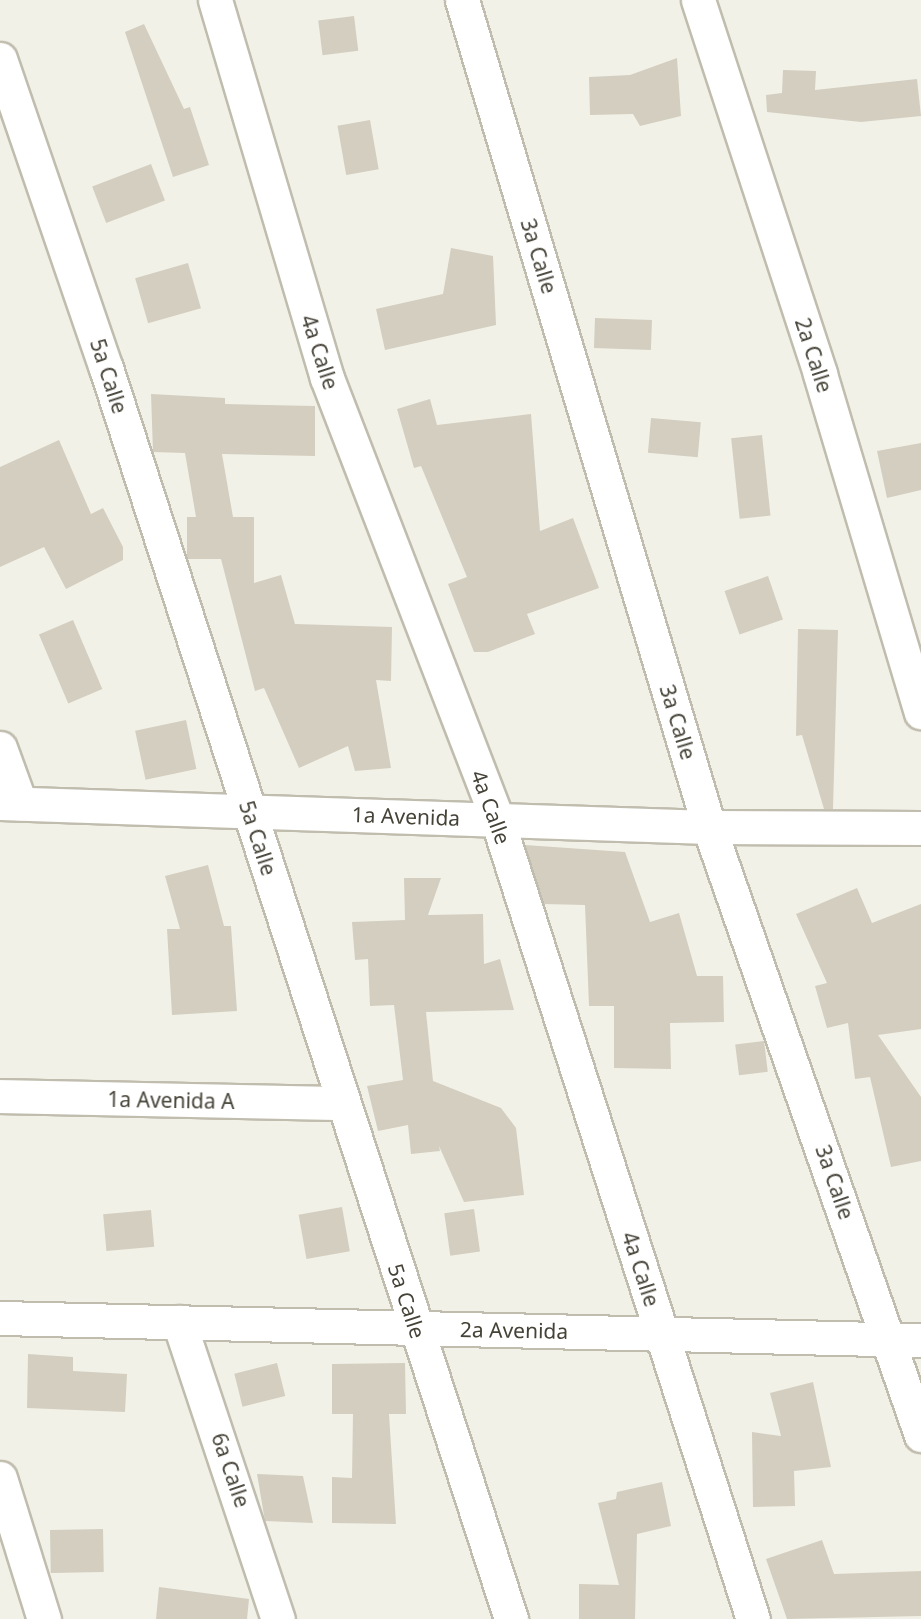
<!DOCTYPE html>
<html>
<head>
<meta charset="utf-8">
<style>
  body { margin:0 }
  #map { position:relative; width:921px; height:1619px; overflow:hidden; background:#f2f1e8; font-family:"Noto Sans",sans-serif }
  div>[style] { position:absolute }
  .building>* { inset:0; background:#d3cebf; transform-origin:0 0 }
  .roads { filter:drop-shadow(2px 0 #c0bdae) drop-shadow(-2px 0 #c0bdae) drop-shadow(0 2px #c0bdae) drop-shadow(0 -2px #c0bdae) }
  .street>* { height:33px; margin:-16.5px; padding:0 16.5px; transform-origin:16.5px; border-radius:16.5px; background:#fff }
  span { translate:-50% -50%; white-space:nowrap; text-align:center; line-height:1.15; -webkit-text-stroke:5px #fff; paint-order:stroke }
  .street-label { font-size:21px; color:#454237 }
</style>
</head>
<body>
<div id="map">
  <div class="building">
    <div style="left:354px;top:16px;width:35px;height:36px;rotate:83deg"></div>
    <div style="clip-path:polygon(144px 24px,184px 109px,190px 107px,209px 165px,173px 177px,125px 32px)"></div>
    <div style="clip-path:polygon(677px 58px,681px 116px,640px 126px,633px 114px,590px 115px,589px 77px,630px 75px)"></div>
    <div style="clip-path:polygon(783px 70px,816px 71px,815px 90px,917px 79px,921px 116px,861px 122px,767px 112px,766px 95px,782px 93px)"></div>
    <div style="left:370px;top:120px;width:50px;height:33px;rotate:80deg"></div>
    <div style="left:151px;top:164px;width:39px;height:63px;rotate:69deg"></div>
    <div style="clip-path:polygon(451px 248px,493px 256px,496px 325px,385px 350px,376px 309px,443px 294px)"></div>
    <div style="left:188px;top:263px;width:47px;height:55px;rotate:74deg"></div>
    <div style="left:595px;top:318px;width:57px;height:30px;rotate:2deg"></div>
    <div style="clip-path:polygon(151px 394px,225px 398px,225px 404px,315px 406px,315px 456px,222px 454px,233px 517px,254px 517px,254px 583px,281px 575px,295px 624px,392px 627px,391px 681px,376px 680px,391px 768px,355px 771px,348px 746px,299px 768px,264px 688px,255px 691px,221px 559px,187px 559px,187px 517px,196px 517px,185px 453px,153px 452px)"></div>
    <div style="clip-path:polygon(430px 399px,437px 425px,531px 414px,540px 531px,573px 518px,599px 588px,527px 614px,535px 634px,488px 652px,474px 652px,448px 584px,467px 577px,421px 466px,414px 468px,397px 409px)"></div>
    <div style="left:651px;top:418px;width:50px;height:35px;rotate:5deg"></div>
    <div style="left:762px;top:435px;width:81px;height:31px;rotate:84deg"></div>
    <div style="clip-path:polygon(59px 440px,91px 514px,103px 508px,123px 547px,123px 560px,66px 589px,44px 547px,0 567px,0 467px)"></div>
    <div style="clip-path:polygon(921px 443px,921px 490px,887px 498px,877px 451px)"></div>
    <div style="left:768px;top:576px;width:46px;height:46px;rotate:71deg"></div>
    <div style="left:73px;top:620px;width:75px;height:37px;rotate:67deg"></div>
    <div style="clip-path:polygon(798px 629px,838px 630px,833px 809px,824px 809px,802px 735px,796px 736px)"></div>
    <div style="left:186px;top:720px;width:50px;height:52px;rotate:78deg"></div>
    <div style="clip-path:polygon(525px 845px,625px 852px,650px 922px,679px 913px,697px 976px,723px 976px,724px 1022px,670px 1023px,671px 1069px,614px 1068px,614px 1006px,589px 1006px,585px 905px,544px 904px)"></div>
    <div style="clip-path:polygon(208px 865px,224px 926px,231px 926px,237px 1011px,172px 1015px,167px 929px,180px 929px,165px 876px)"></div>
    <div style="clip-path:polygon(404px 878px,441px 878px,428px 915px,483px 914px,484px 964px,500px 959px,514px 1010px,426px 1012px,433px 1081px,501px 1108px,516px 1128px,524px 1195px,464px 1202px,439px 1146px,440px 1151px,411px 1154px,408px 1125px,378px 1131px,367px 1086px,403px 1080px,394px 1005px,370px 1006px,368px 959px,355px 960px,352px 922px,405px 920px)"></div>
    <div style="clip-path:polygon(857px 888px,872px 923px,921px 904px,921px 1029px,878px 1035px,921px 1097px,921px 1161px,891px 1167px,870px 1077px,855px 1079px,848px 1023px,827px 1028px,815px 986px,827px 983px,796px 914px)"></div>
    <div style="left:764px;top:1041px;width:31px;height:29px;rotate:83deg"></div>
    <div style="left:342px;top:1207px;width:45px;height:44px;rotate:80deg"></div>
    <div style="left:474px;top:1209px;width:43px;height:30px;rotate:82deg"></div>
    <div style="left:151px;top:1210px;width:37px;height:48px;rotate:85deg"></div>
    <div style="clip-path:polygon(28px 1354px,73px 1357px,73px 1371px,127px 1374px,125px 1412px,27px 1408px)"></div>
    <div style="left:277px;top:1363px;width:34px;height:44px;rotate:76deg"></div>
    <div style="clip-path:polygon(405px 1363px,406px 1414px,389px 1414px,396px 1524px,332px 1523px,332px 1477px,352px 1478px,353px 1414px,332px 1414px,332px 1364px)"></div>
    <div style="clip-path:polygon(813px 1382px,831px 1467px,794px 1471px,795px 1506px,753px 1507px,752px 1432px,781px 1436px,770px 1393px)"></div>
    <div style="clip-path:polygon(257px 1474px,303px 1476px,313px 1523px,265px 1521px)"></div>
    <div style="clip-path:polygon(662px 1482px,671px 1526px,637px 1534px,635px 1619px,579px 1619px,579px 1584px,619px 1585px,598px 1503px,616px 1499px,617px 1492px)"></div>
    <div style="left:103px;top:1529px;width:43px;height:53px;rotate:89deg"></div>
    <div style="clip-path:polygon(822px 1540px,834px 1574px,921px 1571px,921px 1616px,787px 1619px,766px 1559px)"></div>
    <div style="clip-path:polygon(159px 1587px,249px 1599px,247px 1619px,156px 1619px)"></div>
  </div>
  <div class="roads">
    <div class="street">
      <div style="left:215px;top:0;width:394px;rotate:73.5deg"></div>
      <div style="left:327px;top:378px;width:473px;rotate:68.9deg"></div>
      <div style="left:497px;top:819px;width:840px;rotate:72.26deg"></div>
      <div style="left:462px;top:0;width:863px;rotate:73.37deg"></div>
      <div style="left:709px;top:827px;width:644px;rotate:70.78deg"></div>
      <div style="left:698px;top:0;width:393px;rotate:71.9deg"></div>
      <div style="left:820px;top:374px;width:353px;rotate:73.4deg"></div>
      <div style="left:0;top:59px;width:327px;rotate:71.1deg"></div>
      <div style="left:106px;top:368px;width:1315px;rotate:72.06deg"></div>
      <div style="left:0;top:748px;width:59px;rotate:70deg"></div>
      <div style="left:0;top:803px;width:709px;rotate:1.94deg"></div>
      <div style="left:709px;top:827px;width:212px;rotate:0.3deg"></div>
      <div style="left:0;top:1096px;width:343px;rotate:1.2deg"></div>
      <div style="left:0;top:1318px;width:921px;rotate:1.37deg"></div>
      <div style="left:179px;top:1322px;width:313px;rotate:71.6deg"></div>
      <div style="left:0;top:1478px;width:148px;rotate:72.7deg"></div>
    </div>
  </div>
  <div class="street-label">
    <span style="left:539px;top:256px;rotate:73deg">3a Calle</span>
    <span style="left:320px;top:352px;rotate:72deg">4a Calle</span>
    <span style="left:814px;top:355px;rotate:72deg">2a Calle</span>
    <span style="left:109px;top:376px;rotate:72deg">5a Calle</span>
    <span style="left:678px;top:722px;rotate:73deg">3a Calle</span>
    <span style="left:491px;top:807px;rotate:70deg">4a Calle</span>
    <span style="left:406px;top:816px;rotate:2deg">1a Avenida</span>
    <span style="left:258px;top:838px;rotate:72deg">5a Calle</span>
    <span style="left:171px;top:1100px;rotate:1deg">1a Avenida A</span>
    <span style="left:835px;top:1182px;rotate:71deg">3a Calle</span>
    <span style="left:641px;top:1269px;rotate:72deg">4a Calle</span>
    <span style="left:407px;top:1301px;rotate:72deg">5a Calle</span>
    <span style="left:514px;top:1330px;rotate:1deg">2a Avenida</span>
    <span style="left:231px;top:1470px;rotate:71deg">6a Calle</span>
  </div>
</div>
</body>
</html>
